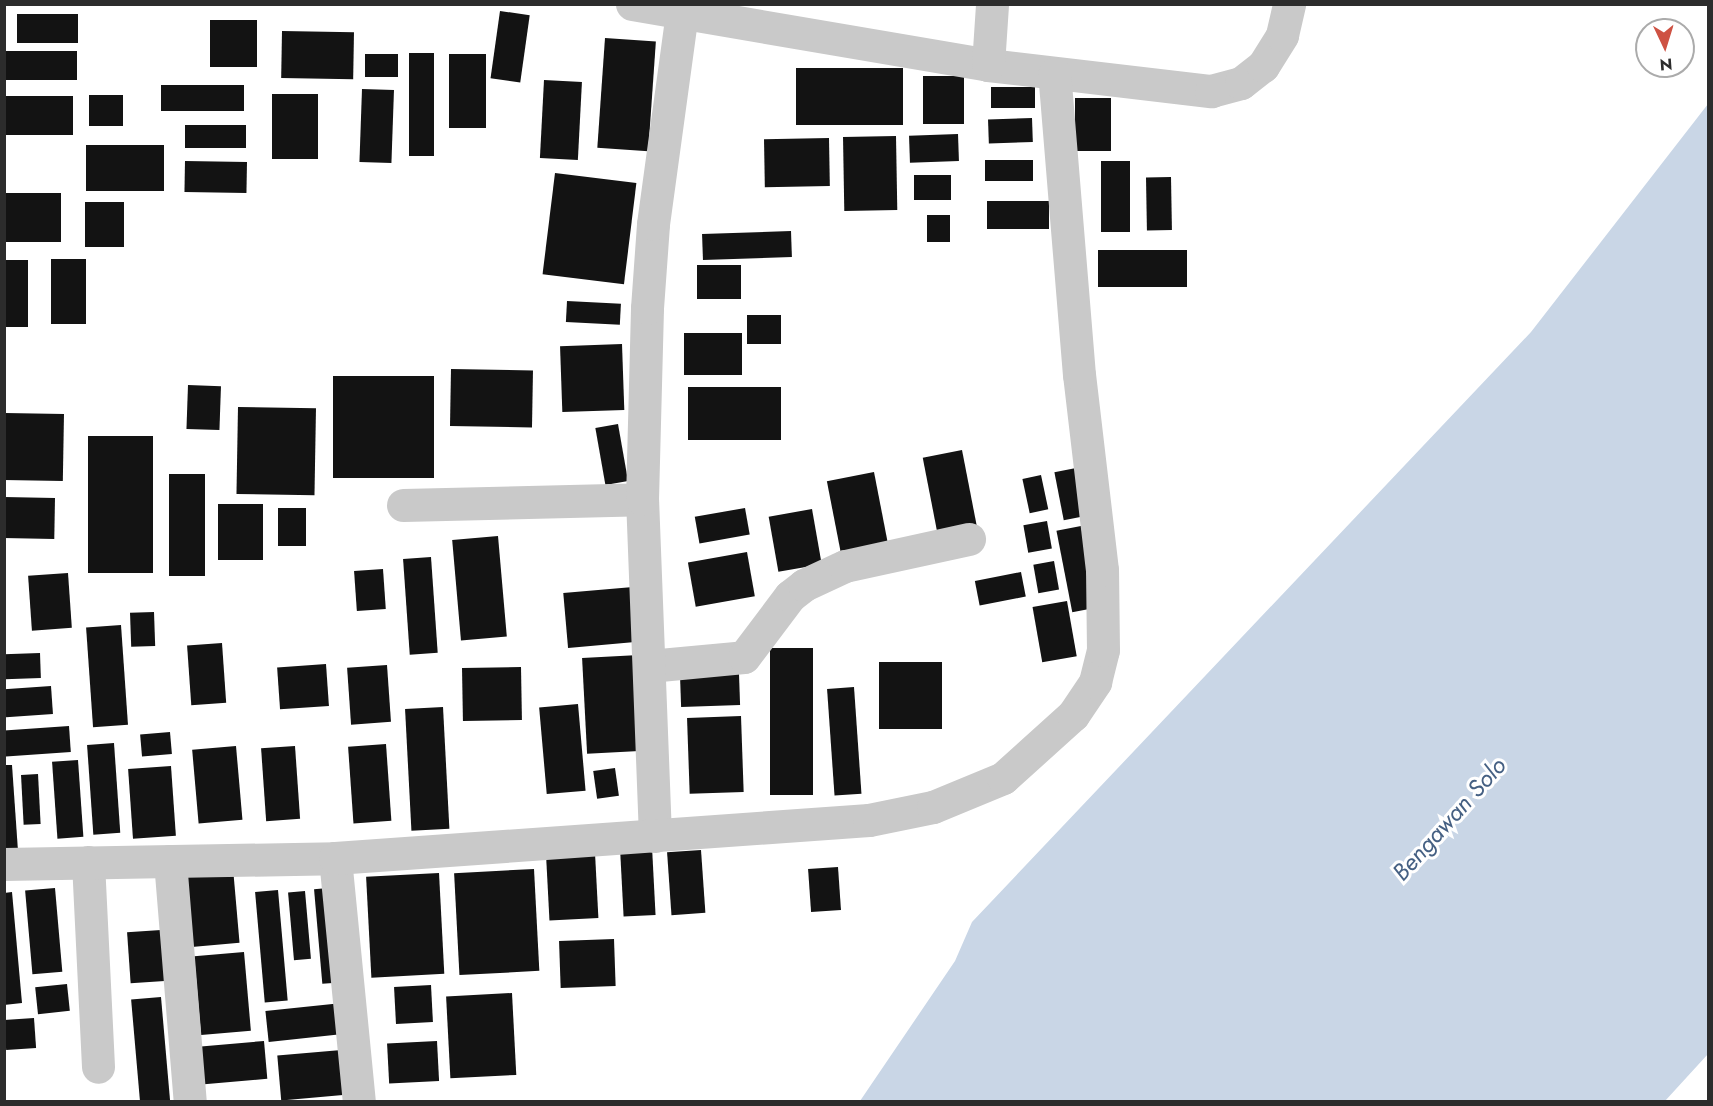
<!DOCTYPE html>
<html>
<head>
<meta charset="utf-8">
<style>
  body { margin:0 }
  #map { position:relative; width:1713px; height:1106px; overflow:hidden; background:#fff; font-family:Jost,sans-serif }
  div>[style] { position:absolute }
  .water>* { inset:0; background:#c9d6e6 }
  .building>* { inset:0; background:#131313; transform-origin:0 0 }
  .minor>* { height:33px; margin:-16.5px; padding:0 16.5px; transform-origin:16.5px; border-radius:16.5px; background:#c9c9c9 }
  span { translate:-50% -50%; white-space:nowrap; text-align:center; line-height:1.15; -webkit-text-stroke:6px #fff; paint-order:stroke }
  .water-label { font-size:24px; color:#456083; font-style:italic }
  .frame { position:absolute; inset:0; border:6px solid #2c2c2c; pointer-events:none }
  .north { position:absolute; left:1635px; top:18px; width:60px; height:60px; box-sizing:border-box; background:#fff; border:2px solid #ababab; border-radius:50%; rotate:176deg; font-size:16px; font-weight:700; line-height:24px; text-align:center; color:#2c2c2c }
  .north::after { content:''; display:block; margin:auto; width:21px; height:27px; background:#ce5243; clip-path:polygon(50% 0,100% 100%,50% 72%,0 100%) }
</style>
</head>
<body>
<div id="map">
  <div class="water">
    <div style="clip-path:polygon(1708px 104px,1708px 1054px,1665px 1101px,860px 1101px,955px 961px,972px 922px,1531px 332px)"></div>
  </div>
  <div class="building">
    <div style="left:500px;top:11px;width:30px;height:68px;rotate:8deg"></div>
    <div style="left:17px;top:14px;width:61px;height:29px"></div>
    <div style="left:210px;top:20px;width:47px;height:47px"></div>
    <div style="left:282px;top:31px;width:72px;height:47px;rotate:1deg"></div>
    <div style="left:605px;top:38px;width:51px;height:110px;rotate:4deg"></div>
    <div style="left:4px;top:51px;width:73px;height:29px"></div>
    <div style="left:409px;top:53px;width:25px;height:103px"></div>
    <div style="left:365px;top:54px;width:33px;height:23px"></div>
    <div style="left:449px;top:54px;width:37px;height:74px"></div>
    <div style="left:903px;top:68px;width:57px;height:107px;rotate:90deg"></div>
    <div style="left:923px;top:76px;width:41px;height:48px"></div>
    <div style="left:544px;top:80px;width:38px;height:78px;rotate:3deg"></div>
    <div style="left:161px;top:85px;width:83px;height:26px"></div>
    <div style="left:991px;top:87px;width:44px;height:21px"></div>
    <div style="left:362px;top:89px;width:32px;height:73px;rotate:2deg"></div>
    <div style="left:272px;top:94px;width:46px;height:65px"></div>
    <div style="left:89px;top:95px;width:34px;height:31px"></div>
    <div style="left:4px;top:96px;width:69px;height:39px"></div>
    <div style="left:1075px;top:98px;width:36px;height:53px"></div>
    <div style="left:1032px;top:118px;width:24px;height:44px;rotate:88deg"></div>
    <div style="left:185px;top:125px;width:61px;height:23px"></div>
    <div style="left:958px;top:134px;width:27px;height:49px;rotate:88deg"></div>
    <div style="left:896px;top:136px;width:74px;height:53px;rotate:89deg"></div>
    <div style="left:829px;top:138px;width:48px;height:65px;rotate:89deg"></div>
    <div style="left:86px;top:145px;width:78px;height:46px"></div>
    <div style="left:985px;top:160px;width:48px;height:21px"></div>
    <div style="left:185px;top:161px;width:62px;height:31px;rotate:1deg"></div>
    <div style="left:1130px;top:161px;width:71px;height:29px;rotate:90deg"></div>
    <div style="left:555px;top:173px;width:82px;height:102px;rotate:7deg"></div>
    <div style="left:914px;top:175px;width:37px;height:25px"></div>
    <div style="left:1171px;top:177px;width:53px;height:25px;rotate:89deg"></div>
    <div style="left:4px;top:193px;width:57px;height:49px"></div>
    <div style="left:1049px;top:201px;width:28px;height:62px;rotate:90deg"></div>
    <div style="left:124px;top:202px;width:45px;height:39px;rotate:90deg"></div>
    <div style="left:927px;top:215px;width:23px;height:27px"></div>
    <div style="left:791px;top:231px;width:26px;height:89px;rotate:88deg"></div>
    <div style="left:1098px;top:250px;width:89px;height:37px"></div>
    <div style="left:51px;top:259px;width:35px;height:65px"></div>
    <div style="left:4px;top:260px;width:24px;height:67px"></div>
    <div style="left:697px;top:265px;width:44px;height:34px"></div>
    <div style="left:567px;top:301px;width:54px;height:21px;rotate:3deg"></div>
    <div style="left:747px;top:315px;width:34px;height:29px"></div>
    <div style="left:742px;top:333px;width:42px;height:58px;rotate:90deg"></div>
    <div style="left:622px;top:344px;width:66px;height:62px;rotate:88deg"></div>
    <div style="left:451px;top:369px;width:82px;height:57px;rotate:1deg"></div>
    <div style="left:333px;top:376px;width:101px;height:102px"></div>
    <div style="left:188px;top:385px;width:33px;height:44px;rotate:2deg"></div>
    <div style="left:781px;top:387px;width:53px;height:93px;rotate:90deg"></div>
    <div style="left:238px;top:407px;width:78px;height:87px;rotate:1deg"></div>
    <div style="left:5px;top:413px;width:59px;height:67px;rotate:1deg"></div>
    <div style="left:618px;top:424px;width:58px;height:23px;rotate:80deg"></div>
    <div style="left:88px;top:436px;width:65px;height:137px"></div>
    <div style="left:962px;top:450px;width:77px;height:40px;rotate:79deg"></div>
    <div style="left:1076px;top:468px;width:49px;height:22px;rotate:79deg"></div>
    <div style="left:874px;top:472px;width:73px;height:48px;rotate:79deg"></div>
    <div style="left:169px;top:474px;width:36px;height:102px"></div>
    <div style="left:1041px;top:475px;width:35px;height:19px;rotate:78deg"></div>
    <div style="left:4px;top:497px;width:51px;height:41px;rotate:1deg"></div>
    <div style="left:218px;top:504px;width:45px;height:56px"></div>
    <div style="left:278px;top:508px;width:28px;height:38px"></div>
    <div style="left:745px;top:508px;width:27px;height:51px;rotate:80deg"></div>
    <div style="left:812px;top:509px;width:56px;height:44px;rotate:80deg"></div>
    <div style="left:1047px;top:521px;width:28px;height:24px;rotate:80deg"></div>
    <div style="left:1081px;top:526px;width:83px;height:25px;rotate:79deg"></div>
    <div style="left:498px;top:536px;width:101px;height:46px;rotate:85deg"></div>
    <div style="left:747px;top:552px;width:45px;height:60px;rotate:80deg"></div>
    <div style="left:431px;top:557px;width:96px;height:28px;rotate:86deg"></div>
    <div style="left:1054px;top:561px;width:29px;height:21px;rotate:80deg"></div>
    <div style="left:383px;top:569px;width:40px;height:29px;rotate:86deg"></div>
    <div style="left:1021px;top:572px;width:25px;height:47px;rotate:79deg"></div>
    <div style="left:68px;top:573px;width:55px;height:40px;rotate:86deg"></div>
    <div style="left:633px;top:587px;width:55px;height:70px;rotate:85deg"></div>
    <div style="left:1067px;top:601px;width:56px;height:35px;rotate:80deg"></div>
    <div style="left:154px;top:612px;width:34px;height:24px;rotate:88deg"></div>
    <div style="left:121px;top:625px;width:100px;height:35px;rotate:86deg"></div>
    <div style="left:222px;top:643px;width:60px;height:35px;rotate:86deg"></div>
    <div style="left:770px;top:648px;width:43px;height:147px"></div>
    <div style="left:40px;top:653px;width:25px;height:36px;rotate:88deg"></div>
    <div style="left:639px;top:655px;width:96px;height:57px;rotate:87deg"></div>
    <div style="left:879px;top:662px;width:63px;height:67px"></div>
    <div style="left:326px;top:664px;width:42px;height:49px;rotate:86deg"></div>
    <div style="left:387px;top:665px;width:57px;height:40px;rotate:86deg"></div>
    <div style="left:521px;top:667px;width:53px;height:59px;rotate:89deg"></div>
    <div style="left:739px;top:674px;width:31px;height:59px;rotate:88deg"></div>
    <div style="left:51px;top:686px;width:28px;height:47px;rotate:86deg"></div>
    <div style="left:854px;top:687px;width:107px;height:27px;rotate:86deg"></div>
    <div style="left:578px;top:704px;width:87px;height:39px;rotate:85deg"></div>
    <div style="left:443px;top:707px;width:122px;height:38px;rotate:87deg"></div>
    <div style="left:741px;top:716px;width:76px;height:54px;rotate:88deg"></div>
    <div style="left:69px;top:726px;width:26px;height:65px;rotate:86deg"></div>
    <div style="left:170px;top:732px;width:22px;height:30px;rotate:85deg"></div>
    <div style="left:114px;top:743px;width:90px;height:27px;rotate:86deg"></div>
    <div style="left:386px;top:744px;width:77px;height:38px;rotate:86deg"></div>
    <div style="left:236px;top:746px;width:74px;height:44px;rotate:85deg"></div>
    <div style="left:295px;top:746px;width:73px;height:34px;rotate:86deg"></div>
    <div style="left:78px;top:760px;width:77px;height:26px;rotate:86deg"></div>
    <div style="clip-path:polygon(4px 765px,12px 765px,18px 851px,4px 852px)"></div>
    <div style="left:171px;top:766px;width:70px;height:43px;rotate:86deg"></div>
    <div style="left:615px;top:768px;width:28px;height:22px;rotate:82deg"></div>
    <div style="left:38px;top:774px;width:50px;height:17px;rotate:87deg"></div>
    <div style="left:652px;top:847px;width:68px;height:32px;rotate:87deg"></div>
    <div style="left:701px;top:850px;width:63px;height:34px;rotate:86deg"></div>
    <div style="left:595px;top:853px;width:65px;height:49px;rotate:87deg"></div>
    <div style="left:838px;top:867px;width:43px;height:30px;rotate:86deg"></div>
    <div style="left:233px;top:868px;width:75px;height:48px;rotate:85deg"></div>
    <div style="left:534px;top:869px;width:102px;height:80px;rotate:87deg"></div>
    <div style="left:439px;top:873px;width:101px;height:73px;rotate:87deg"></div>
    <div style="left:55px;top:888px;width:84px;height:30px;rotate:85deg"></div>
    <div style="left:328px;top:888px;width:95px;height:14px;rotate:85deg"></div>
    <div style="left:278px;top:890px;width:111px;height:23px;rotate:85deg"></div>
    <div style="left:305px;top:891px;width:68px;height:17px;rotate:85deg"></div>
    <div style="clip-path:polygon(12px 892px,22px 1003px,4px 1005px,4px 893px)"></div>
    <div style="left:161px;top:930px;width:51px;height:34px;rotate:86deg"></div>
    <div style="left:614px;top:939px;width:47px;height:55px;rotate:88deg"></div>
    <div style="left:244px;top:952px;width:79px;height:50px;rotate:85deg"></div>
    <div style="left:67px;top:984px;width:27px;height:32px;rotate:84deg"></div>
    <div style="left:431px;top:985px;width:37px;height:37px;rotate:87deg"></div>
    <div style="left:512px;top:993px;width:82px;height:66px;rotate:87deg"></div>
    <div style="left:161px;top:997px;width:105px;height:30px;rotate:85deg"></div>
    <div style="left:342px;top:1003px;width:31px;height:77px;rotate:84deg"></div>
    <div style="left:34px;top:1018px;width:30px;height:30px;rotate:86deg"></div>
    <div style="left:264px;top:1041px;width:38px;height:69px;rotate:85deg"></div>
    <div style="left:437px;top:1041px;width:40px;height:50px;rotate:87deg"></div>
    <div style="left:353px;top:1049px;width:45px;height:76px;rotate:85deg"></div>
  </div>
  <div class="minor">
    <div style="left:632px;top:4px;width:361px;rotate:9.7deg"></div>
    <div style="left:988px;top:65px;width:225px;rotate:6.7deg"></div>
    <div style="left:1211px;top:91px;width:31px;rotate:-15deg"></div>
    <div style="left:1241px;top:83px;width:28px;rotate:-38deg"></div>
    <div style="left:1263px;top:66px;width:36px;rotate:-58deg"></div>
    <div style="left:1282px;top:35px;width:32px;rotate:-77deg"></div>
    <div style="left:988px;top:65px;width:61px;rotate:-86.2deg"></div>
    <div style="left:403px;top:505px;width:239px;rotate:-1.4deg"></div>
    <div style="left:649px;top:666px;width:95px;rotate:-5.4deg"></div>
    <div style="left:744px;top:657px;width:76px;rotate:-53deg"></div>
    <div style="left:790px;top:596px;width:18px;rotate:-38deg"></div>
    <div style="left:804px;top:585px;width:45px;rotate:-24.9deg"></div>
    <div style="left:845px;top:566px;width:127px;rotate:-12.3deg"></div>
    <div style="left:655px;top:836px;width:337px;rotate:-92.2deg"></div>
    <div style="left:642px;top:499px;width:191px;rotate:-88.5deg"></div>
    <div style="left:647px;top:308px;width:84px;rotate:-85.9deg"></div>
    <div style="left:653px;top:224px;width:222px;rotate:-82.2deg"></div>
    <div style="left:335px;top:858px;width:245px;rotate:84.4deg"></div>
    <div style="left:170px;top:861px;width:242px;rotate:85.3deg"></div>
    <div style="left:88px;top:862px;width:205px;rotate:87.2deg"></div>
    <div style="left:4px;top:864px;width:331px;rotate:-1deg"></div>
    <div style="left:335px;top:858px;width:535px;rotate:-4.07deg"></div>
    <div style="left:869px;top:820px;width:65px;rotate:-11.5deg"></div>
    <div style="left:933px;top:807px;width:76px;rotate:-22.5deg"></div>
    <div style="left:1003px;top:778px;width:94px;rotate:-42deg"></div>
    <div style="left:1073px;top:715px;width:40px;rotate:-56deg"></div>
    <div style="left:1095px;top:682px;width:33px;rotate:-76deg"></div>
    <div style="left:1103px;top:650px;width:80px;rotate:-90.7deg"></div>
    <div style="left:1102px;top:570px;width:196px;rotate:-96.7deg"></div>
    <div style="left:1079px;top:375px;width:302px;rotate:-94.7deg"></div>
  </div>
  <div class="water-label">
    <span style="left:1449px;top:819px;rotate:-48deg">Bengawan Solo</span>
  </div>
  <div class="frame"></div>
  <div class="north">N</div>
</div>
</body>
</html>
